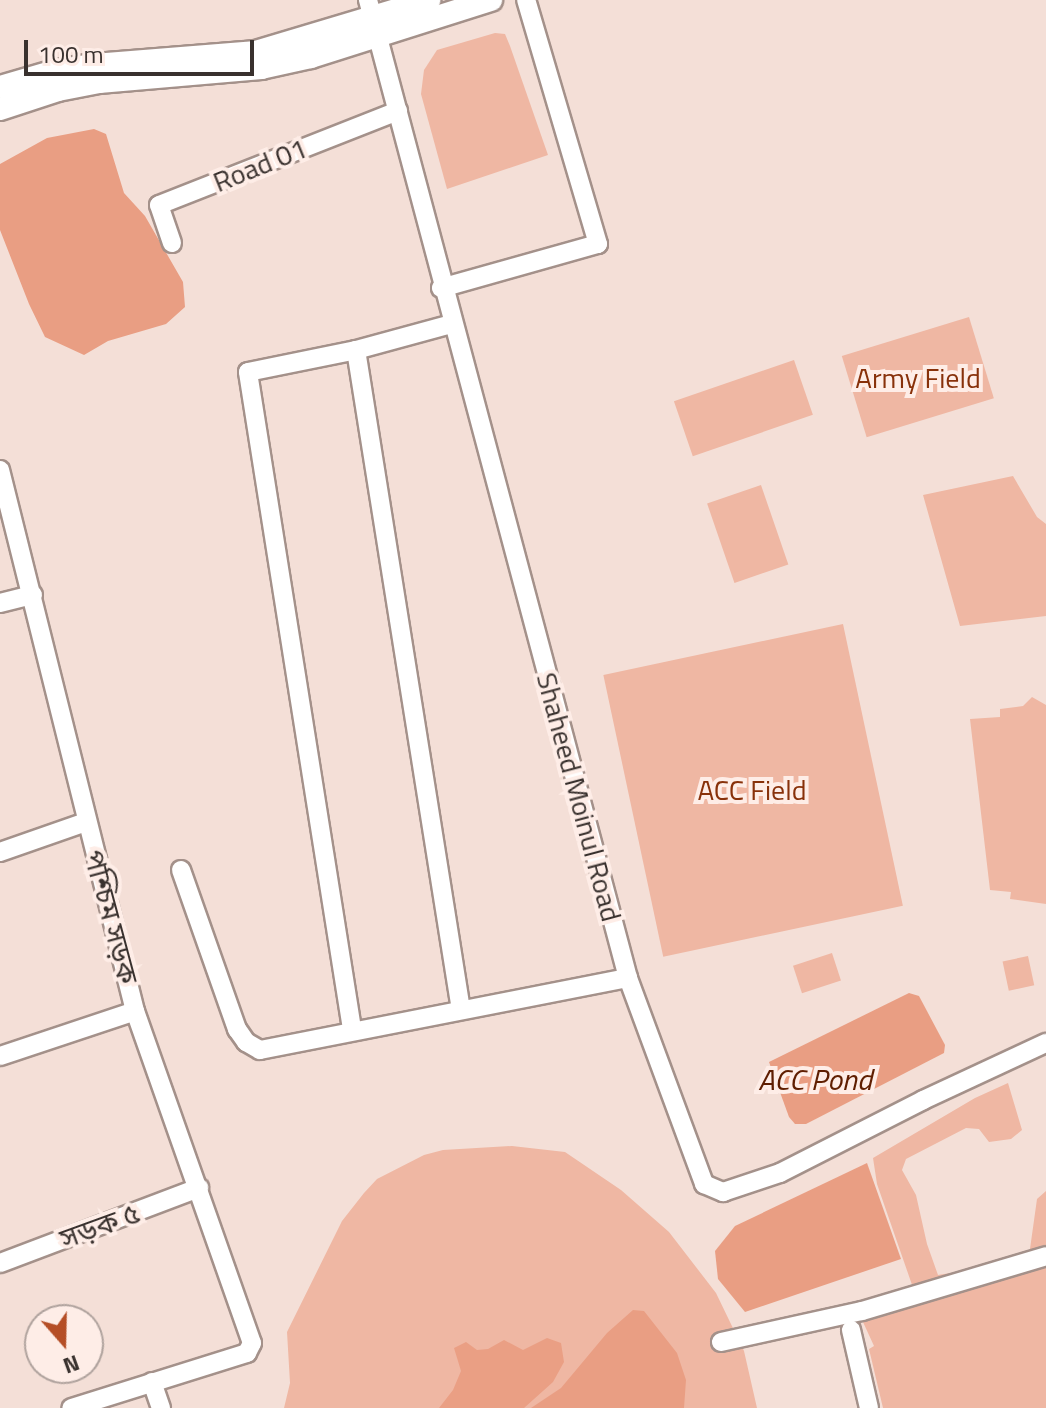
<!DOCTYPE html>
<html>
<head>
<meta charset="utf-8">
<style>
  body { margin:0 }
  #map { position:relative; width:1046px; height:1408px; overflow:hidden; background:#f4dfd7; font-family:"Titillium Web","Noto Sans Bengali",sans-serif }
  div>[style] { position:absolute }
  .green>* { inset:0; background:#efb7a3; transform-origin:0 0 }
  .forest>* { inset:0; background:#ea9f84 }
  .water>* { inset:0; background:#e99e83 }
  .roads { filter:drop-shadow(2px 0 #a4918a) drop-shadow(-2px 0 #a4918a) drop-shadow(0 2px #a4918a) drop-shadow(0 -2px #a4918a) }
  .minor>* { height:18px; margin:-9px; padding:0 9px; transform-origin:9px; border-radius:9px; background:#fff }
  .major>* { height:22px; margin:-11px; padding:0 11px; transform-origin:11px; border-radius:11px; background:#fff }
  span { translate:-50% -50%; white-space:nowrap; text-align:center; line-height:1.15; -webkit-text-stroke:8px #feede7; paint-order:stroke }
  .street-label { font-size:28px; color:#39312e }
  .park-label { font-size:28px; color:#88310a }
  .water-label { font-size:30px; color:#5f1e01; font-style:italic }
  .north { position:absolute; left:24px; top:1304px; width:80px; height:80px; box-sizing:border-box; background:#feede7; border:2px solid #afa29d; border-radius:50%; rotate:160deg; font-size:22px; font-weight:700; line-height:32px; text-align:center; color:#39312e }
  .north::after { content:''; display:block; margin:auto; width:28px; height:36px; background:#b54e26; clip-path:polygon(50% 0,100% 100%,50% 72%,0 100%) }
  .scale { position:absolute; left:24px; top:40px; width:230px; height:36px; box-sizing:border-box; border:4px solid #39312e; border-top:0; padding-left:10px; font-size:24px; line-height:28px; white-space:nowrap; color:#39312e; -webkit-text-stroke:6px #feede7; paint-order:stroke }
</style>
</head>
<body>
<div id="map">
  <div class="green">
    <div style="clip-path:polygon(495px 33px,505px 34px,510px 46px,548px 155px,447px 189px,421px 94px,424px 70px,437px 50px)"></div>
    <div style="left:969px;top:317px;width:85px;height:133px;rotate:73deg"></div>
    <div style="left:794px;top:360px;width:58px;height:127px;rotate:71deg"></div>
    <div style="clip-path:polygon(1013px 476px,1037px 517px,1046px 524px,1046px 616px,960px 626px,923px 495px)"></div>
    <div style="left:761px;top:485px;width:84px;height:57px;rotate:71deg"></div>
    <div style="left:843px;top:624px;width:288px;height:245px;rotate:78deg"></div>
    <div style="clip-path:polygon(1032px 697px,1046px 705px,1046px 904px,1010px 899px,1011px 892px,990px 890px,970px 719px,1000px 717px,1000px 709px,1023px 706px)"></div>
    <div style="left:832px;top:953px;width:29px;height:41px;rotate:72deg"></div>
    <div style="left:1028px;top:956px;width:30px;height:26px;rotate:78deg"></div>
    <div style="clip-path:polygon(1008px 1083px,1022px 1130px,1011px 1139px,989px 1142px,979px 1129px,966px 1128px,906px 1159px,902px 1170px,916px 1195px,927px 1244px,938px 1275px,995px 1266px,1029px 1256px,1037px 1199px,1046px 1191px,1046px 1408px,883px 1408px,869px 1349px,874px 1346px,863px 1322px,870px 1314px,919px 1305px,877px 1184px,873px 1158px,975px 1098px)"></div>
    <div style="clip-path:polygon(512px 1146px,565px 1152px,621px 1190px,669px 1232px,716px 1293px,744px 1351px,757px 1408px,284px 1408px,290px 1383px,287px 1332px,342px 1221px,364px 1193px,377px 1179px,424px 1155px,443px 1150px)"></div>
  </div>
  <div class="forest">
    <div style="clip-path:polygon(547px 1338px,561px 1343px,564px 1362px,553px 1382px,524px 1408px,439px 1408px,453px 1390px,461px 1371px,454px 1348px,466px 1342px,477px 1350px,488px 1349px,504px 1340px,523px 1350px)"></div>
  </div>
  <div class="water">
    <div style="clip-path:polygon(94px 129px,106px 134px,124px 193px,145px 216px,183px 282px,185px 307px,166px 324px,108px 341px,84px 355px,45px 337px,29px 304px,0 230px,0 164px,47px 138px)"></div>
    <div style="clip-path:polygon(909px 993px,919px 996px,945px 1045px,944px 1053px,806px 1124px,795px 1124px,789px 1117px,769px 1062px)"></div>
    <div style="clip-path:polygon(867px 1163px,901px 1259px,745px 1312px,718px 1279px,715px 1251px,735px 1226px)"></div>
    <div style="clip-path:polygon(633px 1310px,644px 1311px,677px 1353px,686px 1380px,684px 1408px,531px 1408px,561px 1388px,607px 1333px)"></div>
  </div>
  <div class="roads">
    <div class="minor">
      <div style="left:368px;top:0;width:1012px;rotate:75.11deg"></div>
      <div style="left:628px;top:978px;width:220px;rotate:69.7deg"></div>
      <div style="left:704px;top:1184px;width:21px;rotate:23deg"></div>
      <div style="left:723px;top:1192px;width:60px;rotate:-18.4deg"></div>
      <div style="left:780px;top:1173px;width:161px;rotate:-27deg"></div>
      <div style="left:923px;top:1100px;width:136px;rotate:-24.9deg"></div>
      <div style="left:172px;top:243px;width:40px;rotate:-108.9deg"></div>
      <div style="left:159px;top:205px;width:257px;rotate:-21.5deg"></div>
      <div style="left:441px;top:288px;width:163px;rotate:-15.7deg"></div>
      <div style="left:598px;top:244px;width:254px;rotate:-106.4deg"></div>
      <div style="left:356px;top:350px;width:668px;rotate:80.96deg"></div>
      <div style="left:0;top:470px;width:558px;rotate:75.99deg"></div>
      <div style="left:135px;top:1011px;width:352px;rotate:70.6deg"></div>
      <div style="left:252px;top:1343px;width:11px;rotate:117deg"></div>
      <div style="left:247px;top:1353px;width:184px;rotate:162.6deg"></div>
      <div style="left:0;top:603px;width:34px;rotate:-14deg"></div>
      <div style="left:0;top:852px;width:91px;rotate:-19.2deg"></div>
      <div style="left:181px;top:870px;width:169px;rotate:70.6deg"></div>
      <div style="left:237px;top:1029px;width:16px;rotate:55deg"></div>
      <div style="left:246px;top:1042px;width:16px;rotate:30deg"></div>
      <div style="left:260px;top:1050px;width:375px;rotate:-11.1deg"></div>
      <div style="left:352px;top:1029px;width:665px;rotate:-99deg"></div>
      <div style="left:248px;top:372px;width:110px;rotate:-11.5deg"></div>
      <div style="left:356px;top:350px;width:99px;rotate:-15.2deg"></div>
      <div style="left:0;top:1056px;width:142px;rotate:-18.4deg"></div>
      <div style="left:0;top:1263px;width:213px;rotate:-20.7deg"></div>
      <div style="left:851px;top:1330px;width:80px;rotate:77deg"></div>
      <div style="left:721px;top:1342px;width:144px;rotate:-12.4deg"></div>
      <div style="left:862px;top:1311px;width:192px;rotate:-16.6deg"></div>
      <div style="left:152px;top:1382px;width:28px;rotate:71deg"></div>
    </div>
    <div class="major">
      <div style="left:0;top:87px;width:57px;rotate:-16.2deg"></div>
      <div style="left:55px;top:71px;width:39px;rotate:-9deg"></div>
      <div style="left:94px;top:65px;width:163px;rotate:-4.6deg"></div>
      <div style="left:256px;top:52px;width:181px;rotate:-16.7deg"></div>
      <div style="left:0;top:109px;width:61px;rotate:-18.1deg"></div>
      <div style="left:58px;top:90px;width:42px;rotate:-11deg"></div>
      <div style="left:99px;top:82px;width:163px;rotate:-4.9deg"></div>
      <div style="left:261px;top:68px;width:51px;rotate:-12.4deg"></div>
      <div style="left:311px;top:57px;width:189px;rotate:-17.6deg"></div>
    </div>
  </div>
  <div class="street-label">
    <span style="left:260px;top:165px;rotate:-22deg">Road 01</span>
    <span style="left:579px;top:797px;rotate:75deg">Shaheed Moinul Road</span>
    <span style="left:111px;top:917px;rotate:75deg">পশ্চিম সড়ক</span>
    <span style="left:100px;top:1226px;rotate:-20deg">সড়ক ৫</span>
  </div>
  <div class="park-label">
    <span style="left:918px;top:378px">Army Field</span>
    <span style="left:752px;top:790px">ACC Field</span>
  </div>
  <div class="water-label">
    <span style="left:815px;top:1079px">ACC Pond</span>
  </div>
  <div class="north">N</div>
  <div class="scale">100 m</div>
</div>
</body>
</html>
